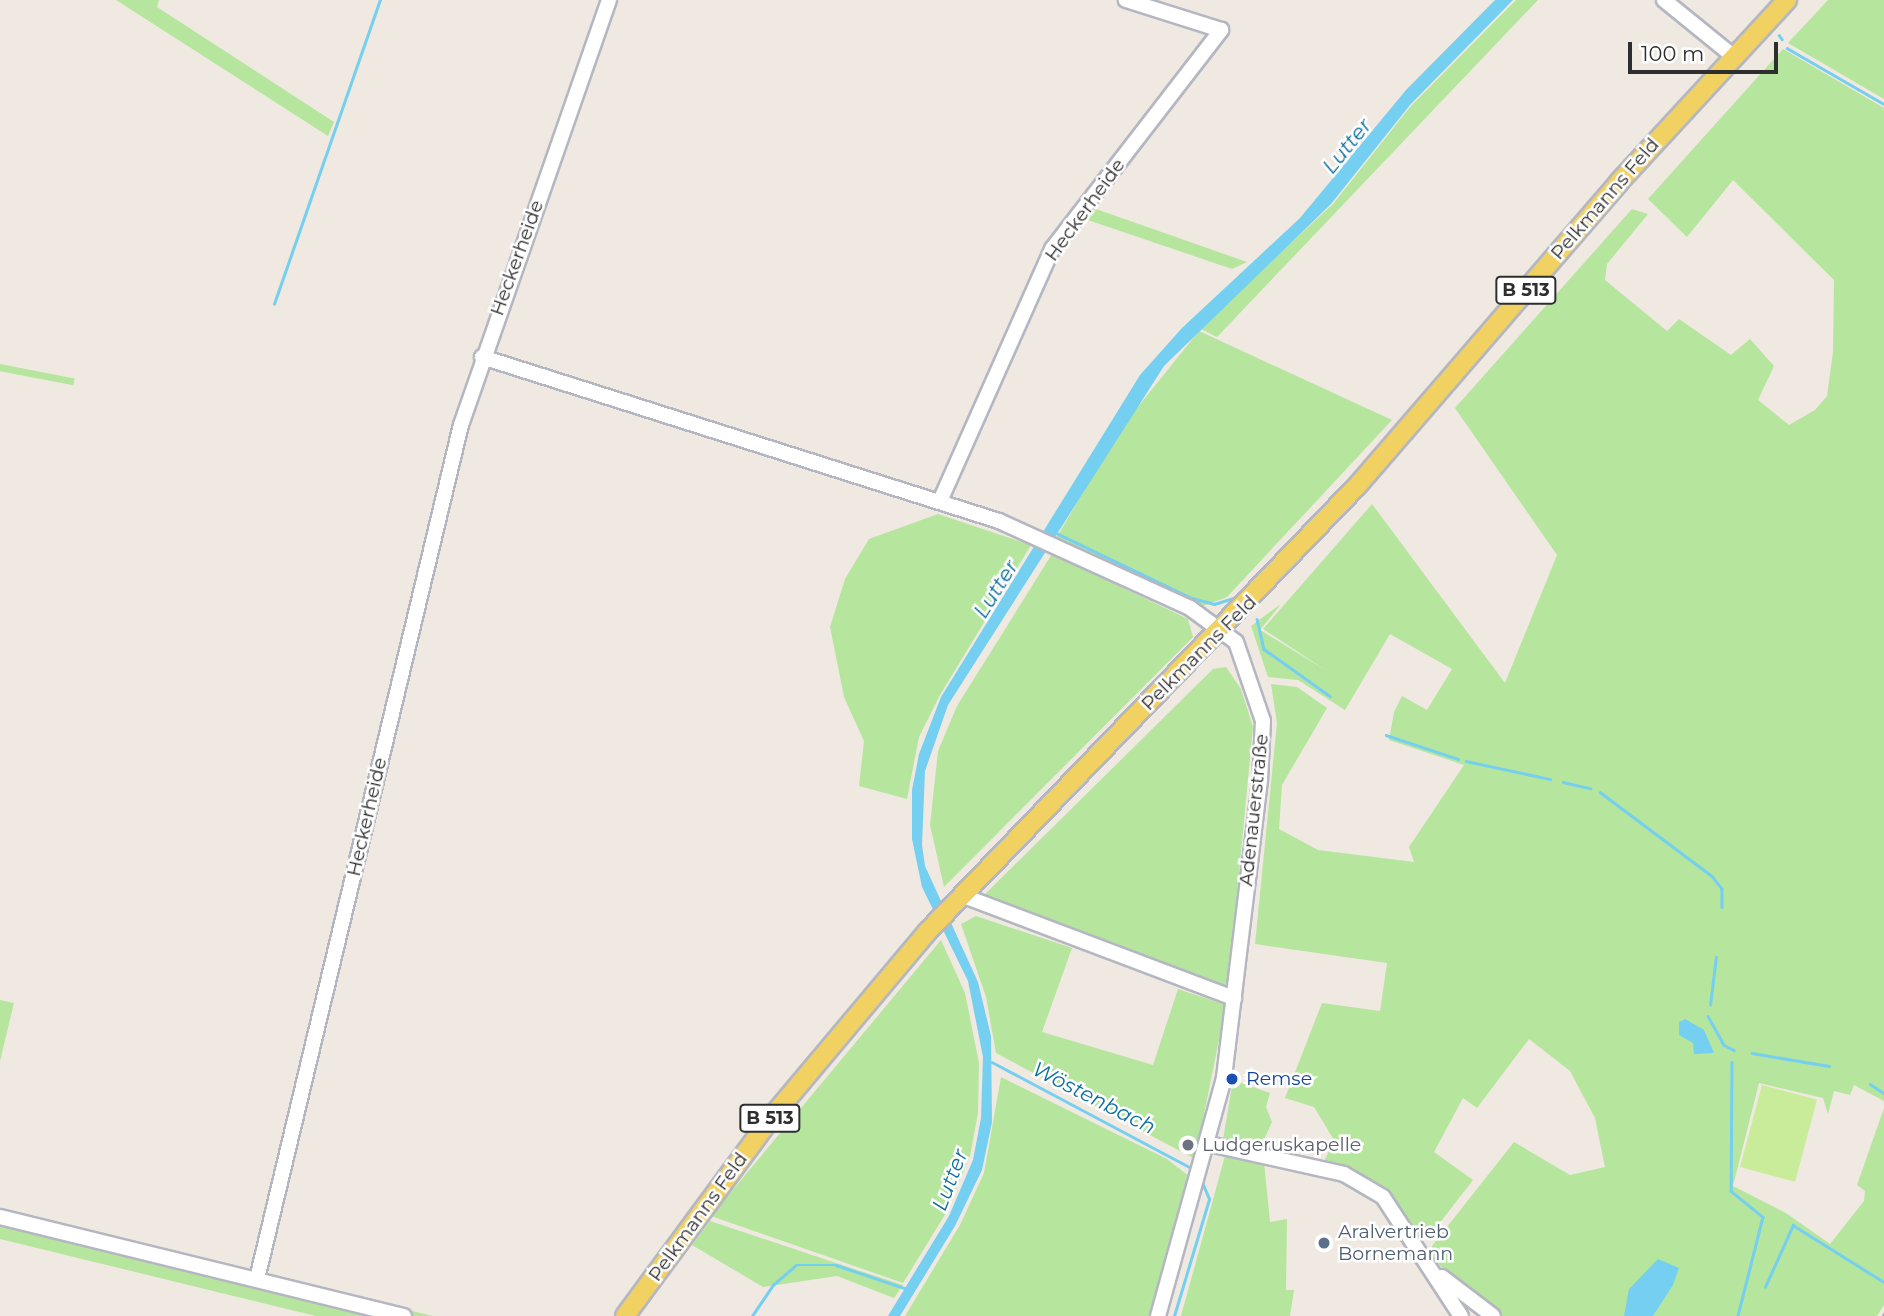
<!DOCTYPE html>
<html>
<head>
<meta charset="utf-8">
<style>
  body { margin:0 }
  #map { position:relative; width:1884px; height:1316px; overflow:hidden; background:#efe9e1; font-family:Montserrat,sans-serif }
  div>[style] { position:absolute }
  .green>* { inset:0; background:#b6e59e; transform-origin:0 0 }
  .pitch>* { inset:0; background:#c9ec9a; transform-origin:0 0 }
  .water>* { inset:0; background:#75cff0 }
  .stream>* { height:2.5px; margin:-1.25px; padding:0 1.25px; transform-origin:1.25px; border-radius:1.25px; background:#75cff0 }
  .roads { filter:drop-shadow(2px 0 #b4b7c1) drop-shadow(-2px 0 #b4b7c1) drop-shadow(0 2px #b4b7c1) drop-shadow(0 -2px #b4b7c1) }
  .minor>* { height:14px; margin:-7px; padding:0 7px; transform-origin:7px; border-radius:7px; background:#fff }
  .major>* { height:18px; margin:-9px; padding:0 9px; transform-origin:9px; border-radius:9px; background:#f2d163 }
  .rail>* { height:2.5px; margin:-1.25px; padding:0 1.25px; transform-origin:1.25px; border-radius:1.25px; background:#a3a6b8 }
  .dots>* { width:19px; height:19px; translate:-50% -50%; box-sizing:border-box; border:4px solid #fff; border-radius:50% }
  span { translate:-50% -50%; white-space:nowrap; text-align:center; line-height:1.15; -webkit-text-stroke:5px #fff; paint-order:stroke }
  .shield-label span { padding:2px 5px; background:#fff; border:2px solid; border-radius:5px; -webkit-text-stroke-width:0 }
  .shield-label { font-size:18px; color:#2e2e2e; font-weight:700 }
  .street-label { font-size:19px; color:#2e2e2e }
  .transit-label { font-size:19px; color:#164399 }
  .left { translate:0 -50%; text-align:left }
  .worship-label { font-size:19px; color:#5b616d }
  .service-label { font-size:19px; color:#4e5e75 }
  .water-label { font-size:21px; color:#0d6fa3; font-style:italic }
  .scale { position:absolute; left:1628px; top:42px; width:150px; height:32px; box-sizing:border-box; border:4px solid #2e2e2e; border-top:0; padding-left:9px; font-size:21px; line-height:24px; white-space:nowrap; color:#2e2e2e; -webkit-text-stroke:5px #fff; paint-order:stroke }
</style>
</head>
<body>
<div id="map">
  <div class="green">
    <div style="clip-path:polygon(116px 0,159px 0,157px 7px,334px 122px,328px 136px)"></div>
    <div style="clip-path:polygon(1516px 0,1538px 0,1217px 337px,1199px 328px,1333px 204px,1410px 107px)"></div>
    <div style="clip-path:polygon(1828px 0,1884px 0,1884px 99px,1788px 43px)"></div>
    <div style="clip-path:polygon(1783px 49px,1884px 108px,1884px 1101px,1854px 1085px,1850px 1095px,1834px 1091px,1828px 1114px,1823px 1098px,1759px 1083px,1733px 1186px,1786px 1213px,1830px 1244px,1864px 1201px,1865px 1191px,1857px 1185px,1884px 1108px,1884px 1305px,1877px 1316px,1502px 1316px,1445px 1272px,1431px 1254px,1432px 1246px,1514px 1142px,1570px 1175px,1605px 1167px,1595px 1118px,1570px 1071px,1529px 1039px,1477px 1108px,1463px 1098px,1434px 1152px,1473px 1180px,1428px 1238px,1421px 1238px,1386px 1193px,1323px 1164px,1334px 1140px,1314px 1107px,1285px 1098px,1322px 1003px,1380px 1011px,1387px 963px,1255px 944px,1277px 723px,1271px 684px,1297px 687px,1327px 708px,1282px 785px,1279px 829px,1318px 850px,1414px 862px,1409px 847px,1464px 765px,1389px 740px,1394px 712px,1402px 696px,1427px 710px,1452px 669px,1390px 634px,1345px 710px,1298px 680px,1268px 677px,1251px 626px,1281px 604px,1260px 630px,1327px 671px,1263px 629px,1372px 504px,1505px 683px,1557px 555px,1455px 408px,1632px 209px,1648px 214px,1607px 264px,1605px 280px,1667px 331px,1679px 319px,1731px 355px,1750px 339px,1774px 366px,1758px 400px,1789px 425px,1815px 410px,1827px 396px,1833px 352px,1834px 280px,1733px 180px,1687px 237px,1648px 199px)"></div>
    <div style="clip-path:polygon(1093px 208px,1247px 262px,1232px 269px,1085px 219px)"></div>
    <div style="clip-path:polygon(1199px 331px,1392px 420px,1227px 597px,1203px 606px,1055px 540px,1124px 424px)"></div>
    <div style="left:0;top:364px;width:76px;height:7px;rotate:11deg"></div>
    <div style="clip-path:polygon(938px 514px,1031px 545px,940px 695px,919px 737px,907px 799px,859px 786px,864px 741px,844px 697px,830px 627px,845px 579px,869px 539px)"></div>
    <div style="clip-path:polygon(1052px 554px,1188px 619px,1193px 637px,944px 887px,930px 825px,938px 751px,957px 706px)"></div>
    <div style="clip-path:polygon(1226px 667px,1241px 689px,1253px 727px,1228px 988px,979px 900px,1213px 669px)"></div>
    <div style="clip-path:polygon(976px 916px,1072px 948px,1042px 1032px,1153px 1065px,1178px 989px,1226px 1005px,1195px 1159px,996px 1053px,986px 997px,961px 924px)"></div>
    <div style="clip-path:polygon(941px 940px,965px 993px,979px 1063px,978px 1113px,970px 1156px,946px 1213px,903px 1283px,711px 1216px)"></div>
    <div style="clip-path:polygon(0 1000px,14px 1003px,0 1061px)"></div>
    <div style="clip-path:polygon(1001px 1077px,1167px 1159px,1190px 1177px,1149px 1316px,905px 1316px,960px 1225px,984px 1173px)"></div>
    <div style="clip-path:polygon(1233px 1080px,1270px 1093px,1266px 1107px,1272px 1122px,1259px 1151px,1223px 1140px)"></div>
    <div style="clip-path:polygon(1225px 1156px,1264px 1162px,1270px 1222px,1287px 1219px,1286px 1290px,1294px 1290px,1290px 1316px,1181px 1316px)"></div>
    <div style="clip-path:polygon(0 1209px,198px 1260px,433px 1316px,316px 1316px,0 1239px)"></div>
    <div style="clip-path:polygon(710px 1221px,812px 1255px,903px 1285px,894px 1298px,837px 1276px,763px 1287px,692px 1245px)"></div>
  </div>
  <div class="pitch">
    <div style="left:1762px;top:1085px;width:57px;height:85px;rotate:15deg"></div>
  </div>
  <div class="water">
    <div style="clip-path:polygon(1495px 0,1513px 0,1410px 105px,1331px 204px,1164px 366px,948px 705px,925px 771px,922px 845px,925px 866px,978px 982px,991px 1036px,992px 1122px,982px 1170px,955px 1226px,900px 1316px,888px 1316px,949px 1216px,973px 1160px,981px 1118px,983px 1057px,968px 981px,922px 887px,912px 839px,912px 790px,919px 754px,941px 697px,1140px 375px,1182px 328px,1300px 218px,1406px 90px)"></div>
    <div style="clip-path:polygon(1685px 1019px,1704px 1030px,1714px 1053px,1694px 1054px,1693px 1043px,1679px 1035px,1679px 1022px)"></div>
    <div style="clip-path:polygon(1658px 1259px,1679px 1268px,1673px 1285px,1653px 1316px,1624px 1316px,1629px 1289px)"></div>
  </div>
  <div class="stream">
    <div style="left:1779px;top:35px;width:5px;rotate:53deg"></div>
    <div style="left:1787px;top:48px;width:112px;rotate:30deg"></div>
    <div style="left:274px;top:304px;width:322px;rotate:-70.8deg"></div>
    <div style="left:1054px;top:532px;width:153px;rotate:25.6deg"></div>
    <div style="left:1192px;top:598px;width:23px;rotate:15deg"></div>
    <div style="left:1214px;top:604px;width:21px;rotate:-17deg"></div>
    <div style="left:1257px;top:619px;width:31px;rotate:77deg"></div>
    <div style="left:1264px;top:649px;width:81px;rotate:35.5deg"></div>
    <div style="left:1386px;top:735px;width:76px;rotate:18.4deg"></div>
    <div style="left:1466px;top:761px;width:86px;rotate:12.1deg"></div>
    <div style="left:1563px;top:782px;width:28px;rotate:13deg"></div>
    <div style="left:1600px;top:792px;width:140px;rotate:36.9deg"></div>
    <div style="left:1712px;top:876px;width:16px;rotate:52deg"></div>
    <div style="left:1722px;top:889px;width:18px;rotate:90deg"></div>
    <div style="left:1710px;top:1005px;width:48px;rotate:-82.9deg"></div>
    <div style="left:1708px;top:1016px;width:33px;rotate:61deg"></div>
    <div style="left:1724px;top:1045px;width:11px;rotate:27deg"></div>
    <div style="left:1752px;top:1053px;width:78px;rotate:9.6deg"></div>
    <div style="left:992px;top:1062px;width:228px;rotate:28deg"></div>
    <div style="left:1732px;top:1062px;width:129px;rotate:90.4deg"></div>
    <div style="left:1731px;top:1191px;width:41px;rotate:39.1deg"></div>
    <div style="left:1763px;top:1217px;width:102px;rotate:104.2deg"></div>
    <div style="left:1870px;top:1084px;width:17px;rotate:33deg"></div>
    <div style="left:1765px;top:1287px;width:68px;rotate:-65.7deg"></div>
    <div style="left:1793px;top:1225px;width:107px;rotate:32.1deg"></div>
    <div style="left:752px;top:1316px;width:37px;rotate:-56deg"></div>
    <div style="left:773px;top:1285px;width:30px;rotate:-41deg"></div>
    <div style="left:796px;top:1265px;width:40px"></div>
    <div style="left:836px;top:1265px;width:75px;rotate:18.7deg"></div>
    <div style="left:1174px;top:1316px;width:122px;rotate:-73.3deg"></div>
    <div style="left:1209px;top:1199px;width:21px;rotate:-113deg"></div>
  </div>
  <div class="roads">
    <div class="minor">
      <div style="left:1664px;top:0;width:89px;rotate:39.1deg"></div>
      <div style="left:482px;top:357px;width:542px;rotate:17.6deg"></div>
      <div style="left:999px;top:521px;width:210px;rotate:24.5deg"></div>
      <div style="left:1190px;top:608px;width:57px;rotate:36.5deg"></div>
      <div style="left:1236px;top:642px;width:83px;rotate:71.1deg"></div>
      <div style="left:1263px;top:721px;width:59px;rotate:92.9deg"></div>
      <div style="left:1260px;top:780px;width:300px;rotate:96.9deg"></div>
      <div style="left:1224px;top:1078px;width:247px;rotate:105.5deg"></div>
      <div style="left:940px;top:501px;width:276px;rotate:-66deg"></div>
      <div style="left:1052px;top:249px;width:277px;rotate:-52.3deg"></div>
      <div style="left:1221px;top:30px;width:100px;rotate:-162.5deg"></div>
      <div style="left:961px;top:895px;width:292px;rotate:20.7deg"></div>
      <div style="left:1209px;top:1144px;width:138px;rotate:12.5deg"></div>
      <div style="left:1344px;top:1174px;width:45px;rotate:30.5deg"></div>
      <div style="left:1383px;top:1197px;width:142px;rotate:56.8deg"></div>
      <div style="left:0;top:1217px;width:416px;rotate:13.8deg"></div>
      <div style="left:1442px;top:1277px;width:64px;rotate:37.4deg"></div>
      <div style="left:257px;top:1279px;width:878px;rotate:-76.57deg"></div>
      <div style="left:461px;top:425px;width:450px;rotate:-70.8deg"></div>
    </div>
    <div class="major">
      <div style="left:625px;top:1316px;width:246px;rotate:-53.6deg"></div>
      <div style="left:771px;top:1118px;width:244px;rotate:-50deg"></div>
      <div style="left:928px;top:931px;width:618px;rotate:-46.05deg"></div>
      <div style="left:1357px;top:486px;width:401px;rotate:-49.2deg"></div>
      <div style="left:1619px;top:182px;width:248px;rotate:-47.3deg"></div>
    </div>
  </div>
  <div class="rail">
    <div style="left:1883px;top:1316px;width:2px;rotate:-63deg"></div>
  </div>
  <div class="dots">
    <div style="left:1232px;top:1079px;background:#1a4fb4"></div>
    <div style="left:1188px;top:1145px;background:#6b7280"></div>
    <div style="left:1324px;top:1243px;background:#5c6f8a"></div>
  </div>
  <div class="shield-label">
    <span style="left:1526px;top:290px">B 513</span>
    <span style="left:770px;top:1118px">B 513</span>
  </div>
  <div class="street-label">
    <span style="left:1605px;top:199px;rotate:-49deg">Pelkmanns Feld</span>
    <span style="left:1085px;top:210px;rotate:-54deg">Heckerheide</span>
    <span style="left:517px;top:258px;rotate:-70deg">Heckerheide</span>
    <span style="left:1199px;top:653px;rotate:-45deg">Pelkmanns Feld</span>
    <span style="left:1254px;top:810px;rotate:-84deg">Adenauerstraße</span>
    <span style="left:367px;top:817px;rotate:-77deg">Heckerheide</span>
    <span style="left:698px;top:1217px;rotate:-54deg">Pelkmanns Feld</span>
  </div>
  <div class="transit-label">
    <span class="left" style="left:1246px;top:1079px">Remse</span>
  </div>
  <div class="worship-label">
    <span class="left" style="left:1202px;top:1145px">Ludgeruskapelle</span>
  </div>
  <div class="service-label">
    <span class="left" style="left:1338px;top:1243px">Aralvertrieb<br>Bornemann</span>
  </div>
  <div class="water-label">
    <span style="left:1347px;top:146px;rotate:-51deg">Lutter</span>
    <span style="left:996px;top:589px;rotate:-58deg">Lutter</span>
    <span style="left:1094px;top:1098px;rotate:27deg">Wöstenbach</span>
    <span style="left:950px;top:1180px;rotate:-69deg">Lutter</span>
  </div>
  <div class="scale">100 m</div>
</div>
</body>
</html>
